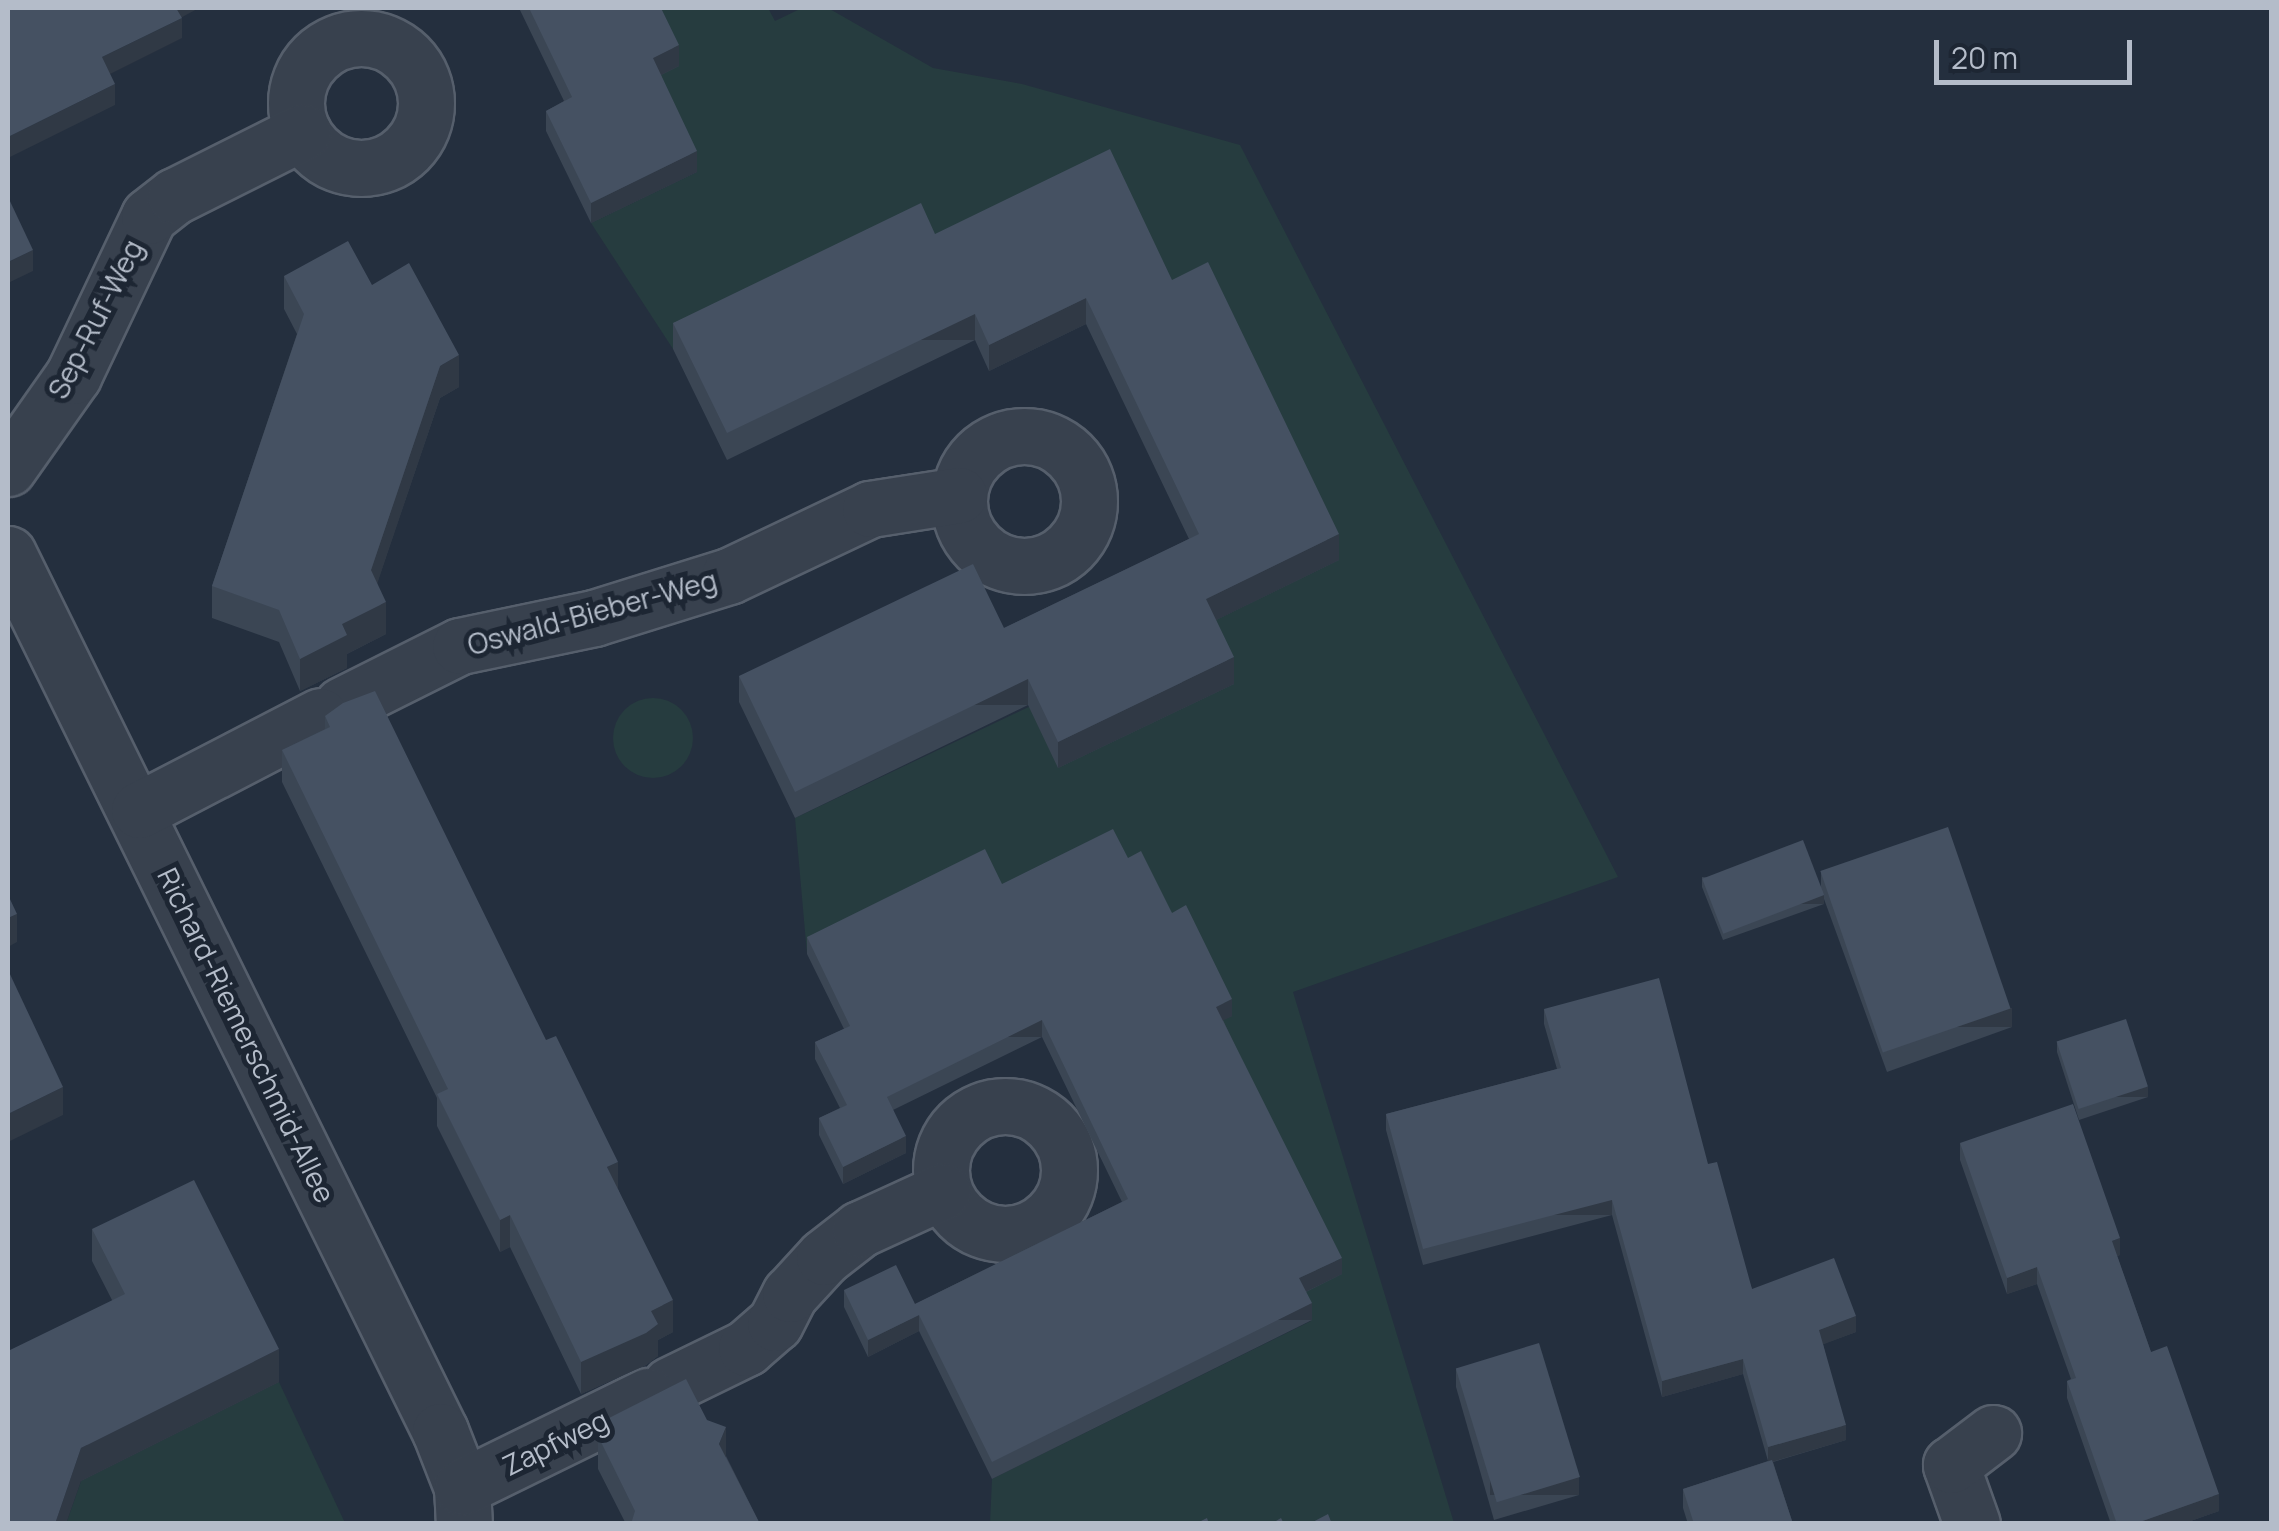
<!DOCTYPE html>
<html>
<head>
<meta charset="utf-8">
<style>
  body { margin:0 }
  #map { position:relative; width:2279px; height:1531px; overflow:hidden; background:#242f3e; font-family:Manrope,sans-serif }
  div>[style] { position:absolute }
  .green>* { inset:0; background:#263c3f }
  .round { border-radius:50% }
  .roads { filter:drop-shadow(2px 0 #565f6c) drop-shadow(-2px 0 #565f6c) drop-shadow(0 2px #565f6c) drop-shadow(0 -2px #565f6c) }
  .minor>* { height:55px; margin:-27.5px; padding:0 27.5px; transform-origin:27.5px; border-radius:27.5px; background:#38414e }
  .minor>.ring { margin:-27.5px; padding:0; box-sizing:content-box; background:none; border:55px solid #38414e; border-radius:50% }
  .wall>* { inset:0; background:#3b4654 }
  .shaded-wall>* { inset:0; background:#303945; transform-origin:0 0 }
  .building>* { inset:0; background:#455162; transform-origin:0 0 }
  span { translate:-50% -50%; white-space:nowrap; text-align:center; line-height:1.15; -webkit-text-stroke:10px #1d2633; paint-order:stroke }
  .street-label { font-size:28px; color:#b4bcc9 }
  .frame { position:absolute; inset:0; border:10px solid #b4bcc9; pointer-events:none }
  .scale { position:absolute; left:1934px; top:40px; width:198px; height:45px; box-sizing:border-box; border:5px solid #b4bcc9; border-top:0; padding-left:12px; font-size:30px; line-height:35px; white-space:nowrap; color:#b4bcc9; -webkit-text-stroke:8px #1d2633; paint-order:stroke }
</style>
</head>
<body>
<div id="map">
  <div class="green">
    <div style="clip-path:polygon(651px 8px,768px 8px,775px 21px,802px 8px,828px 8px,933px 68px,1022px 84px,1240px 145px,1618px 877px,1293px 992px,1454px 1523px,990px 1523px,992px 1479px,1311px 1321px,1216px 1024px,1232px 1015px,1002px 901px,984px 867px,807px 954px,795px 818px,1338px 560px,1209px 289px,673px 349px,591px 223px,697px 172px,653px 79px)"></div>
    <div class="round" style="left:613px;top:698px;width:80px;height:80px"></div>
    <div style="clip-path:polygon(279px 1382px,345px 1523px,66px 1524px,81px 1481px)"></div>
  </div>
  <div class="roads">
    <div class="minor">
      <div class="ring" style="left:296px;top:38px;width:75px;height:75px"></div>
      <div class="ring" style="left:959px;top:436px;width:75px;height:75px"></div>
      <div style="left:8px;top:468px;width:113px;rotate:-54.8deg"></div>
      <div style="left:73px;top:376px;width:177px;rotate:-64.6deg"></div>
      <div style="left:149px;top:216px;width:33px;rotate:-38deg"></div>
      <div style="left:175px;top:196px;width:143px;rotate:-26.6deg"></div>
      <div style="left:8px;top:554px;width:978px;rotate:63.78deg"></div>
      <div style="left:440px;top:1431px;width:60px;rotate:68.6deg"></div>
      <div style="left:462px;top:1487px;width:37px;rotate:87deg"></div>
      <div style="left:342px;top:705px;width:132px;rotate:-26.6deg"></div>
      <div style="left:460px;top:646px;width:137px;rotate:-11.8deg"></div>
      <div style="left:594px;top:618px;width:141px;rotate:-17.3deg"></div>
      <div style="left:729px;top:576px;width:156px;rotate:-25.4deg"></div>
      <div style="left:870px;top:509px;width:90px;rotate:-8.9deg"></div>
      <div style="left:139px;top:810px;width:204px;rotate:-27.4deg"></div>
      <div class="ring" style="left:941px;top:1106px;width:73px;height:73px"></div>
      <div style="left:670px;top:1385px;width:85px;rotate:-26deg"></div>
      <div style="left:746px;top:1348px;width:38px;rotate:-41deg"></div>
      <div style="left:775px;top:1323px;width:33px;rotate:-63deg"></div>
      <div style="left:790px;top:1294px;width:50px;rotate:-47.4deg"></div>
      <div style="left:824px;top:1257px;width:46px;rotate:-37.9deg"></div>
      <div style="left:860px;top:1229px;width:91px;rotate:-24.6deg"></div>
      <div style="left:462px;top:1487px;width:207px;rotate:-26.1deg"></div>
      <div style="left:1972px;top:1524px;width:63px;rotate:-109.6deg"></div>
      <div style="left:1951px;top:1465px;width:53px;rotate:-37.3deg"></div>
    </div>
  </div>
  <div class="wall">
    <div style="clip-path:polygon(519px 8px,661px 8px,679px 66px,661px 75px,697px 172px,591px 223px,546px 131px,546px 111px,564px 101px)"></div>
    <div style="clip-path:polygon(935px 234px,1172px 280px,1339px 560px,1216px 620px,1234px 684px,1058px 768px,1028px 705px,795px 818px,739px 702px,739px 676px,1004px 628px,1189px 539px,1086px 324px,989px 371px,975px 340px,727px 460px,673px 349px,673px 323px)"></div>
    <div style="clip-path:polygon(284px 276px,372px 285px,459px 387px,440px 398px,377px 583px,386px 634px,347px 654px,347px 668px,300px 691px,279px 642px,212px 618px,212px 586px,297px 334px,284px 309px)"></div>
    <div style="clip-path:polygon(325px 716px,618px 1189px,673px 1332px,658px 1340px,658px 1356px,646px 1365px,581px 1394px,510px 1247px,500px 1252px,437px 1126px,437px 1098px,282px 782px,282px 750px,325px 729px)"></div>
    <div style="clip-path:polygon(1128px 858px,1172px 913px,1232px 1016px,1223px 1020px,1342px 1274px,1306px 1292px,1312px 1320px,992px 1479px,919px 1331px,868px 1357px,844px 1307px,844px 1290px,915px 1304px,1122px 1202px,1042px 1037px,893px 1110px,906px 1153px,843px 1184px,819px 1135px,819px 1118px,840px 1108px,815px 1059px,815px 1042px,844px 1029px,807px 954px,807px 937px,1002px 884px)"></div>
    <div style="clip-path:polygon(1821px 872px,2012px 1027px,1887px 1072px,1824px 899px,1824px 904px,1723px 940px,1702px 887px,1702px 877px,1821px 887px)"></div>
    <div style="clip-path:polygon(1544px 1009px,1708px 1164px,1752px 1289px,1856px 1332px,1823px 1344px,1846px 1440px,1773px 1462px,1793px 1524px,1688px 1524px,1683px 1508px,1683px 1489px,1768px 1461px,1743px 1374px,1662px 1397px,1612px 1215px,1423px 1265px,1386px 1130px,1386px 1114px,1557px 1069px,1544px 1024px)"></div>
    <div style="clip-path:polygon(2057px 1043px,2148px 1097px,2079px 1120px,2057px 1052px)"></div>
    <div style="clip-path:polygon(1960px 1143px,2120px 1255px,2117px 1256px,2151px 1352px,2219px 1511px,2182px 1524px,2111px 1524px,2067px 1398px,2067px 1381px,2071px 1379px,2037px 1284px,2007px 1294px,1960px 1160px)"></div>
    <div style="clip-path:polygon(92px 1229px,279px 1382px,81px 1481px,112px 1300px,92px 1261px)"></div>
    <div style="clip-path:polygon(1456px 1369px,1579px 1495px,1494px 1520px,1456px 1387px)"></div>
    <div style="clip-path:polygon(609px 1418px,726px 1456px,760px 1524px,626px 1524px,598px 1469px,598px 1436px,609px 1431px)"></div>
  </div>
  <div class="shaded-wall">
    <div style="clip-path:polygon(173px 8px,199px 8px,173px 22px)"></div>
    <div style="clip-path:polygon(182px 18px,182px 38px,102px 78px,102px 57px)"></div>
    <div style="clip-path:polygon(679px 45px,679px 66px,653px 79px,653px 58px)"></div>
    <div style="clip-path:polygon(115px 84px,115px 105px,8px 158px,8px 137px)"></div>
    <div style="clip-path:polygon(697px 151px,697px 172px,591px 223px,591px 203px)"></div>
    <div style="clip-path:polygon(33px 250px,33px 271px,8px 283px,8px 262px)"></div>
    <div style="clip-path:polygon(1086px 298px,1086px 324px,989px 371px,989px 345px)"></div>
    <div style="left:975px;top:314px;width:26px;height:275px;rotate:90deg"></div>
    <div style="clip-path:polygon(459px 355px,459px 387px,440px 398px,371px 602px,371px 570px,440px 366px)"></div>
    <div style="clip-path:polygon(1339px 534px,1339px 560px,1206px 625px,1206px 599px)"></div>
    <div style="clip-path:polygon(386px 602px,386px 634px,347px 654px,347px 668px,300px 691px,300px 659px,342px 624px)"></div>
    <div style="clip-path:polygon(1234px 657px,1234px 684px,1058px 768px,1058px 742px)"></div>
    <div style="left:1028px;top:679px;width:26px;height:259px;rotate:90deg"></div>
    <div style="left:1824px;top:895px;width:9px;height:107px;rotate:90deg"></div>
    <div style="clip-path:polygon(17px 914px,17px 942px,8px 947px,8px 918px)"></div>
    <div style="clip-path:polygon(1232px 999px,1232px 1016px,1216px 1024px,1216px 1007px)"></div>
    <div style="left:2012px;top:1008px;width:19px;height:133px;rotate:90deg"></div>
    <div style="left:1042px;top:1020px;width:17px;height:173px;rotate:90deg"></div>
    <div style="clip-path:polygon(63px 1087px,63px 1115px,8px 1142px,8px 1114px)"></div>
    <div style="left:2148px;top:1087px;width:10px;height:73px;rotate:90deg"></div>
    <div style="clip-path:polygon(906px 1136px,906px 1153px,843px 1184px,843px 1167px)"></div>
    <div style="clip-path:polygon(618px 1162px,618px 1194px,607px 1167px)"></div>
    <div style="left:1612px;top:1200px;width:15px;height:195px;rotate:90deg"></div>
    <div style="clip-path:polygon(510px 1215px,510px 1247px,500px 1252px,500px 1220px)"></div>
    <div style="clip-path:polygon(2120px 1238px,2120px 1255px,2112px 1257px,2112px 1241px)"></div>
    <div style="clip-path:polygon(1342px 1258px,1342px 1274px,1299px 1295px,1299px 1278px)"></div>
    <div style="clip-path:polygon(2037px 1267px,2037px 1284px,2007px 1294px,2007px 1278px)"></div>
    <div style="clip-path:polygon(673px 1300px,673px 1332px,658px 1340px,658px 1356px,646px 1365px,581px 1394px,581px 1362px,651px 1311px)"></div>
    <div style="left:1312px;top:1303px;width:17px;height:357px;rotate:90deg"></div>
    <div style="clip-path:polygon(919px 1315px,919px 1331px,868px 1357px,868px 1340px)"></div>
    <div style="clip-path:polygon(1856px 1316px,1856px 1332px,1819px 1346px,1819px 1330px)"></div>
    <div style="clip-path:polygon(279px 1349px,279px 1382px,81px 1481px,66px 1524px,55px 1524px,81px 1448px)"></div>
    <div style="clip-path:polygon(1743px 1359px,1743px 1374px,1662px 1397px,1662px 1381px)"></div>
    <div style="clip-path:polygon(1846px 1425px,1846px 1440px,1768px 1463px,1768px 1447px)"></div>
    <div style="clip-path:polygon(726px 1427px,726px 1459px,719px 1444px)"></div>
    <div style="left:1579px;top:1477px;width:18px;height:89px;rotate:90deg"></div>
    <div style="clip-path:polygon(2219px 1494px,2219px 1511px,2182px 1524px,2134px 1524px)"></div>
  </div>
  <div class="building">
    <div style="clip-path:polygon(8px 8px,176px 8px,182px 18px,102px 57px,115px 84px,8px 137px)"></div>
    <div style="clip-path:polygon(529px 8px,661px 8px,679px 45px,653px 58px,697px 151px,591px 203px,546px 111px,572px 97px)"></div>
    <div style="clip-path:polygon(1110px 149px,1172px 280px,1208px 262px,1339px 534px,1206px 599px,1234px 657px,1058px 742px,1028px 679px,795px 792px,739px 676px,973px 564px,1004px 628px,1199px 534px,1086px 298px,989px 345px,975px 314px,727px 433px,673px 323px,921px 203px,935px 234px)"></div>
    <div style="clip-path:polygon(8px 197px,33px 250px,8px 262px)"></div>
    <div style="clip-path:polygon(348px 241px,372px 285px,409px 263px,459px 355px,440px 366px,371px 570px,386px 602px,342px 624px,347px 635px,300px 659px,279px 610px,212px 586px,304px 314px,284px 276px)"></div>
    <div style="clip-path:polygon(375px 691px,546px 1040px,556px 1036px,618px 1162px,607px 1167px,673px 1300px,651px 1311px,658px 1324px,646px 1333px,581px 1362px,510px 1215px,500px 1220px,437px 1094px,448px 1089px,282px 750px,330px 727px,325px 716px,343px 703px)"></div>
    <div style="left:1948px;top:827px;width:192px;height:135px;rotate:71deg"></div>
    <div style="clip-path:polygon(1113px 829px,1128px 858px,1141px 851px,1172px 913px,1186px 905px,1232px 999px,1216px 1007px,1342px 1258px,1299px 1278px,1312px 1303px,992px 1462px,919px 1315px,868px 1340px,844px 1290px,896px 1265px,915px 1304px,1128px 1199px,1042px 1020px,887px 1097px,906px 1136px,843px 1167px,819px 1118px,847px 1105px,815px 1042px,850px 1026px,807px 937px,985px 849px,1002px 884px)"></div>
    <div style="left:1803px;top:840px;width:59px;height:108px;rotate:69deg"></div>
    <div style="clip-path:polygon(8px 895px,17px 914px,8px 918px)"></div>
    <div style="clip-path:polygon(8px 970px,63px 1087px,8px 1114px)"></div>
    <div style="clip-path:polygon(1659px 978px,1708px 1164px,1717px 1162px,1752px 1289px,1834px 1258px,1856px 1316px,1819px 1330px,1846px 1425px,1768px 1447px,1743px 1359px,1662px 1381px,1612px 1200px,1423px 1249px,1386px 1114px,1561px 1068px,1544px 1009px)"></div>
    <div style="left:2126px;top:1019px;width:71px;height:73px;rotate:72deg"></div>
    <div style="clip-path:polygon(2073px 1104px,2120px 1238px,2112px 1241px,2151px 1352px,2167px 1346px,2219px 1494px,2134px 1524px,2117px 1524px,2067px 1381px,2076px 1378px,2037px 1267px,2007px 1278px,1960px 1143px)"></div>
    <div style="clip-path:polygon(194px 1180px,279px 1349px,81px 1448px,55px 1524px,8px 1524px,8px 1351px,125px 1294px,92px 1229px)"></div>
    <div style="left:1539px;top:1343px;width:140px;height:87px;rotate:73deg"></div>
    <div style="clip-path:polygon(686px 1379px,707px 1420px,726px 1427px,719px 1444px,760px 1524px,631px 1524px,635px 1511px,598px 1436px,614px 1428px,609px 1418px)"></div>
    <div style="clip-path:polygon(1772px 1460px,1793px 1524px,1694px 1524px,1683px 1489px)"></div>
    <div style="clip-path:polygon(1328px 1514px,1332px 1524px,1309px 1524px)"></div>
    <div style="clip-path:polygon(1207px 1518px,1209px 1524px,1195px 1524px)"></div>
    <div style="clip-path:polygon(1281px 1518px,1284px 1524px,1271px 1524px)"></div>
  </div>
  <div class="street-label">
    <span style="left:95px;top:319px;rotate:-63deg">Sep-Ruf-Weg</span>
    <span style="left:592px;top:612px;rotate:-15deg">Oswald-Bieber-Weg</span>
    <span style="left:247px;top:1035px;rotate:64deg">Richard-Riemerschmid-Allee</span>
    <span style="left:555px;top:1442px;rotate:-26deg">Zapfweg</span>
  </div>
  <div class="frame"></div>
  <div class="scale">20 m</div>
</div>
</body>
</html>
